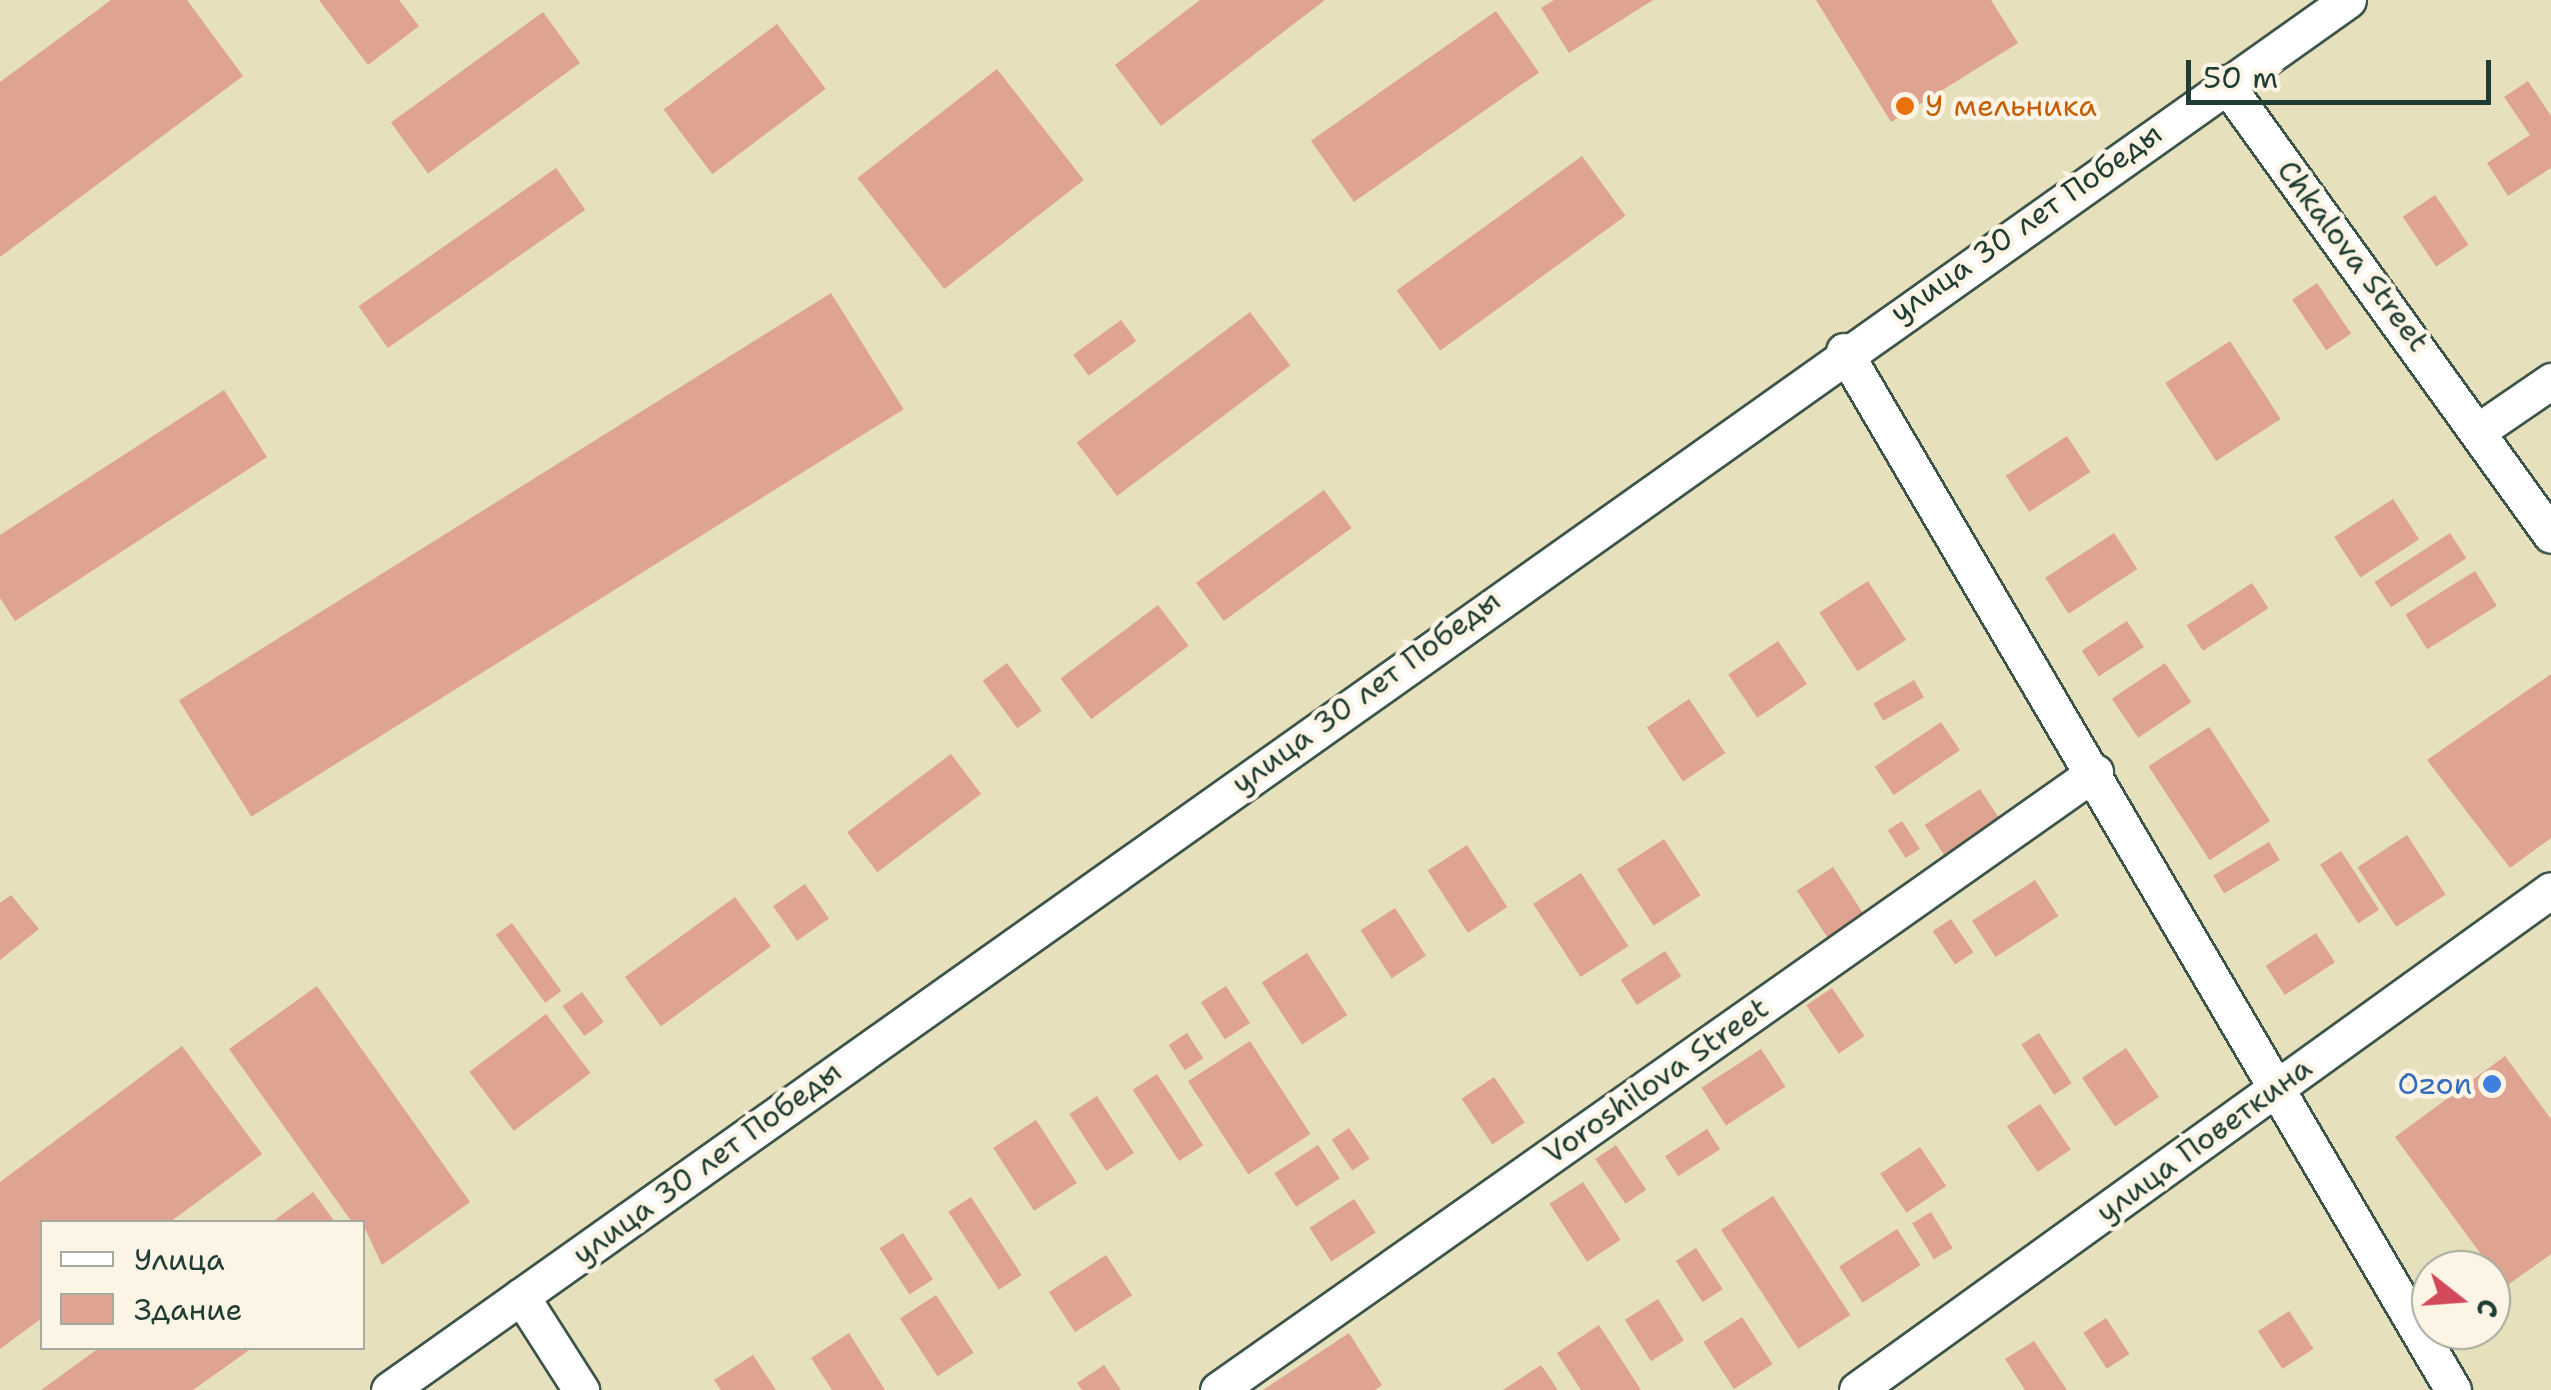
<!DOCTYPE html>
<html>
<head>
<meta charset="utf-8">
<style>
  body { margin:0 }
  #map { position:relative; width:2551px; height:1390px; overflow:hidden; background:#e6e0bd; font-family:"Shantell Sans",sans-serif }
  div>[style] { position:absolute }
  .building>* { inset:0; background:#dea491; transform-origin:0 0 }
  .roads { filter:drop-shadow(2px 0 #3d5549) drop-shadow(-2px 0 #3d5549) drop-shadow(0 2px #3d5549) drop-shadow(0 -2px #3d5549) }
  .street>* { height:35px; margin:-17.5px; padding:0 17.5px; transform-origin:17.5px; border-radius:17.5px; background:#fff }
  .dots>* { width:28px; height:28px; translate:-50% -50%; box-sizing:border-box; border:5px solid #fcf5e5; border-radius:50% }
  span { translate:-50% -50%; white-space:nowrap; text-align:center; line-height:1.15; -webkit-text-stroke:9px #fcf5e5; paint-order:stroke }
  .food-label { font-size:30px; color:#c56008 }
  .left { translate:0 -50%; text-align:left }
  .street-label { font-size:30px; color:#1f3d34 }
  .shop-label { font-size:30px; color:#366cbe }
  .right { translate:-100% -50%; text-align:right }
  .legend { position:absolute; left:40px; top:1220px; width:325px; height:130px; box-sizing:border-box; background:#fcf5e5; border:2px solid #a4ab9e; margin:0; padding:12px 18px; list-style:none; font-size:30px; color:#1f3d34 }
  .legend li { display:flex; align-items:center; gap:20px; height:50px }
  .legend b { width:50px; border:2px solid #a4ab9e }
  .north { position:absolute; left:2411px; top:1250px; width:100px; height:100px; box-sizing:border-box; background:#fcf5e5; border:2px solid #a4ab9e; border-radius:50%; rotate:107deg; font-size:28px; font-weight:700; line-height:40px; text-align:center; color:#1f3d34 }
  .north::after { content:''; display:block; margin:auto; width:35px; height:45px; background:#d1495b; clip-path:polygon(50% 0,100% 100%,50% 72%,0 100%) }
  .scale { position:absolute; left:2186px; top:60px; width:305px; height:45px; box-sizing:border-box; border:5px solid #1f3d34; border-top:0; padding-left:12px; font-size:30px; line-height:35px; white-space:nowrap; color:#1f3d34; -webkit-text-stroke:8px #fcf5e5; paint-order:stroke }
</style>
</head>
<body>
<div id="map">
  <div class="building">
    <div style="clip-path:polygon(111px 0,187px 0,243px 76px,0 257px,0 82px)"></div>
    <div style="clip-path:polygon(319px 0,399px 0,419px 26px,368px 65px)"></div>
    <div style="clip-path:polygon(1200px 0,1325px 0,1161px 126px,1115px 65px)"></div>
    <div style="clip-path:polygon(1554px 0,1653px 0,1569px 53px,1541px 8px)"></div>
    <div style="clip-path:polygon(1816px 0,1991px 0,2018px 43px,1891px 122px)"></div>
    <div style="left:1496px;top:11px;width:75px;height:226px;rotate:55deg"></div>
    <div style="left:543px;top:12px;width:63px;height:188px;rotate:54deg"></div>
    <div style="left:777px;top:24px;width:81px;height:142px;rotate:53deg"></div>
    <div style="left:997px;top:69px;width:141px;height:177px;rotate:52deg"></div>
    <div style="clip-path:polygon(2528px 81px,2551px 116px,2551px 168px,2508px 196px,2487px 163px,2530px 135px,2504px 97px)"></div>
    <div style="left:1582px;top:156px;width:74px;height:229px;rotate:54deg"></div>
    <div style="left:556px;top:168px;width:51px;height:241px;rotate:55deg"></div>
    <div style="left:2435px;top:195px;width:60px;height:39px;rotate:56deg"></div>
    <div style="left:2317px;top:283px;width:61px;height:30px;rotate:56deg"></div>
    <div style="left:831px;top:293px;width:137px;height:769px;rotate:58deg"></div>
    <div style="left:1250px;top:312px;width:67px;height:217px;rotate:53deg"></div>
    <div style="left:1121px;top:320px;width:26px;height:59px;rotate:54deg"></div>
    <div style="left:2230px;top:341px;width:93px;height:77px;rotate:57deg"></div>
    <div style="clip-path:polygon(224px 390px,267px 457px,15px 621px,0 598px,0 535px)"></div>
    <div style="left:2067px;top:436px;width:43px;height:73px;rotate:57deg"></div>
    <div style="left:1324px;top:490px;width:47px;height:158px;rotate:54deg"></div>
    <div style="left:2393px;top:499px;width:48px;height:70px;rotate:57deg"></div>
    <div style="left:2114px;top:533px;width:43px;height:82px;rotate:57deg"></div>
    <div style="left:2450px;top:533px;width:30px;height:90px;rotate:57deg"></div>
    <div style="left:2475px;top:571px;width:41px;height:82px;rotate:58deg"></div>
    <div style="left:1868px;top:581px;width:70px;height:58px;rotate:57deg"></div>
    <div style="left:2252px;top:583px;width:30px;height:78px;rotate:57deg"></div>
    <div style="left:1158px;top:605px;width:51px;height:122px;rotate:53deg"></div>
    <div style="left:2127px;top:621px;width:31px;height:54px;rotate:57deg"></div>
    <div style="left:1778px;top:641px;width:52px;height:60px;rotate:56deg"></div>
    <div style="left:1007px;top:663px;width:59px;height:30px;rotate:54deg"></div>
    <div style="left:2165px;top:663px;width:47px;height:64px;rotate:56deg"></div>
    <div style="clip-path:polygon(2551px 674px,2551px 838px,2510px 868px,2427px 760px)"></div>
    <div style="left:1914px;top:680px;width:20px;height:47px;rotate:60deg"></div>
    <div style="left:1689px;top:699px;width:65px;height:51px;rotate:56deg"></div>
    <div style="left:1941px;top:722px;width:34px;height:80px;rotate:56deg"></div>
    <div style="left:2209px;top:727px;width:112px;height:72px;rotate:57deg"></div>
    <div style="left:951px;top:754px;width:50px;height:130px;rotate:53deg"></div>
    <div style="left:1980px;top:789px;width:40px;height:66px;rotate:57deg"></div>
    <div style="left:1902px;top:821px;width:33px;height:17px;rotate:57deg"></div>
    <div style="left:2407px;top:835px;width:71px;height:59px;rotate:57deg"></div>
    <div style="left:1664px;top:839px;width:67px;height:56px;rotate:57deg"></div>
    <div style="left:2269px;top:842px;width:21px;height:65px;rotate:59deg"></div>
    <div style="left:1467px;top:845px;width:74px;height:47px;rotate:57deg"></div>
    <div style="left:2341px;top:851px;width:70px;height:25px;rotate:57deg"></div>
    <div style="left:1833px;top:867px;width:62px;height:43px;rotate:57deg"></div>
    <div style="left:1581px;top:873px;width:87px;height:57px;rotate:57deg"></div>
    <div style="left:2035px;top:880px;width:43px;height:75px;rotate:57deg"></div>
    <div style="left:805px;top:884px;width:42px;height:39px;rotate:55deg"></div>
    <div style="clip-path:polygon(11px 895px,39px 929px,0 960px,0 903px)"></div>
    <div style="left:735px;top:897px;width:61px;height:136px;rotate:54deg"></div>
    <div style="left:1395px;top:908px;width:57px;height:41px;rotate:57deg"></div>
    <div style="left:1951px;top:919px;width:40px;height:22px;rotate:56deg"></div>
    <div style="left:512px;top:923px;width:84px;height:20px;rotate:54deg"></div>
    <div style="left:2316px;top:933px;width:35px;height:60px;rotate:57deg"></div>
    <div style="left:1665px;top:951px;width:30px;height:53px;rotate:57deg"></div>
    <div style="left:1307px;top:953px;width:74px;height:54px;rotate:57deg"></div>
    <div style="clip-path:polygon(317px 986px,470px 1202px,382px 1265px,362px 1222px,352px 1222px,229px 1049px)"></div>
    <div style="left:1226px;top:986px;width:44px;height:30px;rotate:57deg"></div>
    <div style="left:1832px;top:988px;width:58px;height:31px;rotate:56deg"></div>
    <div style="left:582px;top:992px;width:37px;height:24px;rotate:54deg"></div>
    <div style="left:546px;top:1014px;width:74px;height:96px;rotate:53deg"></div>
    <div style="left:1187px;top:1033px;width:30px;height:22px;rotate:57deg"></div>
    <div style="left:2039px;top:1033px;width:60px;height:21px;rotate:57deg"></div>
    <div style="left:1250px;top:1041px;width:111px;height:74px;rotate:57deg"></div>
    <div style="clip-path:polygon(182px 1046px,262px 1154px,170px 1222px,42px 1222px,42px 1318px,0 1349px,0 1182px)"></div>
    <div style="left:2126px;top:1048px;width:59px;height:53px;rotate:56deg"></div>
    <div style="left:1761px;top:1049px;width:45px;height:71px;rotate:57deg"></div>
    <div style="clip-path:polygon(2505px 1056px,2551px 1119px,2551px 1254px,2505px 1287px,2395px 1137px)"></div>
    <div style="left:1157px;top:1074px;width:85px;height:29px;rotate:57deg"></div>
    <div style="left:1494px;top:1077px;width:55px;height:39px;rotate:56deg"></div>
    <div style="left:1097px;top:1096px;width:68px;height:33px;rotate:57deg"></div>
    <div style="left:2040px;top:1104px;width:55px;height:40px;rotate:56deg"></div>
    <div style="left:1036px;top:1120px;width:75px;height:51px;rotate:57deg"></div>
    <div style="left:1349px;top:1128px;width:37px;height:21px;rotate:56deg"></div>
    <div style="left:1707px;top:1129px;width:24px;height:50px;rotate:57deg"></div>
    <div style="left:1318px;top:1145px;width:40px;height:52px;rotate:57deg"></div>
    <div style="left:1616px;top:1145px;width:54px;height:25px;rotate:56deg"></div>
    <div style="left:1920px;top:1147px;width:47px;height:48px;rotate:56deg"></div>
    <div style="left:1583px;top:1182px;width:69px;height:40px;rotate:57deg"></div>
    <div style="clip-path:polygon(313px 1192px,335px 1222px,272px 1222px)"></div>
    <div style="left:1773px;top:1196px;width:142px;height:62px;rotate:57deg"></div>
    <div style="left:971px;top:1197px;width:93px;height:27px;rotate:57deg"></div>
    <div style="left:1354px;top:1199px;width:40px;height:53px;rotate:57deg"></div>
    <div style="left:1931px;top:1212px;width:42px;height:22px;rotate:59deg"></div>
    <div style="left:1897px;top:1229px;width:43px;height:69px;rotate:57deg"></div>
    <div style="left:903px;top:1233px;width:55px;height:28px;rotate:57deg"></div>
    <div style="left:1696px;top:1248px;width:49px;height:24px;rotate:57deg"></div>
    <div style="left:1106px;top:1255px;width:48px;height:68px;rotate:57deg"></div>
    <div style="left:936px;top:1295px;width:69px;height:43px;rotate:57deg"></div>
    <div style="left:1658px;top:1299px;width:49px;height:39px;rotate:58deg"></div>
    <div style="left:2289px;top:1311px;width:45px;height:37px;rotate:57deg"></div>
    <div style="left:1742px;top:1317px;width:56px;height:46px;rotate:57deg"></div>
    <div style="left:2106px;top:1318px;width:43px;height:27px;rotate:57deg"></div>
    <div style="clip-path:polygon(1599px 1325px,1641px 1390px,1581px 1390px,1557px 1353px)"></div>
    <div style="clip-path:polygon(849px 1333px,885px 1390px,832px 1390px,811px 1358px)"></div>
    <div style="clip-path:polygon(1349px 1333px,1382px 1385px,1375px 1390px,1263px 1390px)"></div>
    <div style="clip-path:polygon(2034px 1341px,2067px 1390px,2025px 1390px,2005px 1359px)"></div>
    <div style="clip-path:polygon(99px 1348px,252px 1348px,193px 1390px,41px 1390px)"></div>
    <div style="clip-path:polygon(753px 1355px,776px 1390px,721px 1390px,714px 1380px)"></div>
    <div style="clip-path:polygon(1104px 1365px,1121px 1390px,1082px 1390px,1077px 1383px)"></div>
    <div style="clip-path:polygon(1541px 1365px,1558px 1390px,1503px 1390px)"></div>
  </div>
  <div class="roads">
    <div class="street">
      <div style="left:2225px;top:83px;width:557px;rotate:54.2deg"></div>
      <div style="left:1844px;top:351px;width:1204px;rotate:59.62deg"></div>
      <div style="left:2481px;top:429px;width:85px;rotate:-34.4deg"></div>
      <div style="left:521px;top:1296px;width:112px;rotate:57.4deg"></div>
      <div style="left:389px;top:1390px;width:2402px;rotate:-35.36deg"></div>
      <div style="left:1218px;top:1390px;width:1073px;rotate:-35.17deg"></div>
      <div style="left:1857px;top:1390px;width:855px;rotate:-35.77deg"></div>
    </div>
  </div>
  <div class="dots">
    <div style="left:1905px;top:106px;background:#e8710a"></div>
    <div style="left:2492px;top:1084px;background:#3f7fe0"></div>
  </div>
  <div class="food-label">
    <span class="left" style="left:1925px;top:106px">У мельника</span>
  </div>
  <div class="street-label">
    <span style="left:2026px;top:223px;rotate:-35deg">улица 30 лет Победы</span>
    <span style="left:2353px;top:256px;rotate:53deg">Chkalova Street</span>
    <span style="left:1366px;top:692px;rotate:-36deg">улица 30 лет Победы</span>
    <span style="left:1656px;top:1081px;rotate:-35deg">Voroshilova Street</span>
    <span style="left:2204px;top:1140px;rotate:-36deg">улица Поветкина</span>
    <span style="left:707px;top:1163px;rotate:-36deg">улица 30 лет Победы</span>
  </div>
  <div class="shop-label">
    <span class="right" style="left:2472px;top:1084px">Ozon</span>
  </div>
  <ul class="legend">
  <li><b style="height:12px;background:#fff"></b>Улица</li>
  <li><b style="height:28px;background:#dea491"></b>Здание</li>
  </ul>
  <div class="north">С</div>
  <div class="scale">50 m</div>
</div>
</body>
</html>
